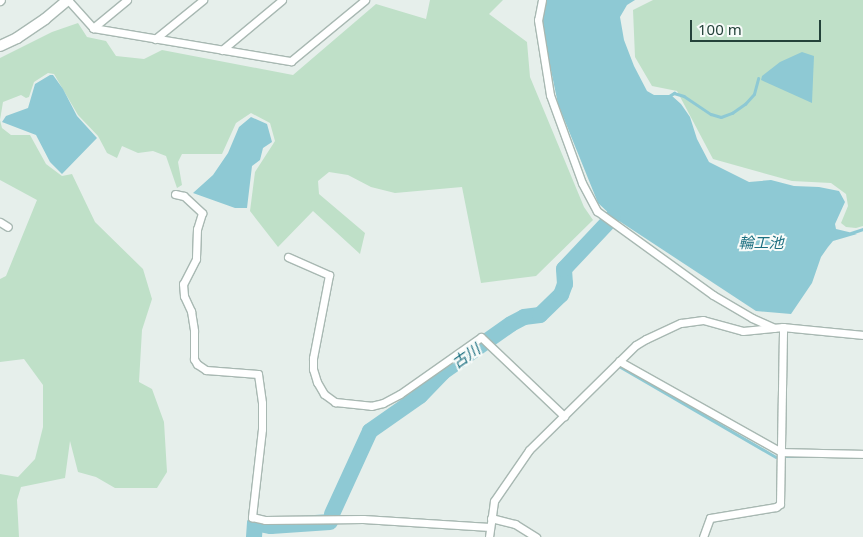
<!DOCTYPE html>
<html>
<head>
<meta charset="utf-8">
<style>
  body { margin:0 }
  #map { position:relative; width:863px; height:537px; overflow:hidden; background:#e6efeb; font-family:"Noto Sans","Noto Sans JP",sans-serif }
  div>[style] { position:absolute }
  .green>* { inset:0; background:#bfe0c8 }
  .water>* { inset:0; background:#8ec9d4 }
  .stream>* { height:2.5px; margin:-1.25px; padding:0 1.25px; transform-origin:1.25px; border-radius:1.25px; background:#8ec9d4 }
  .river>* { height:16px; margin:-8px; padding:0 8px; transform-origin:8px; border-radius:8px; background:#8ec9d4 }
  .roads { filter:drop-shadow(1px 0 #a8b8b2) drop-shadow(-1px 0 #a8b8b2) drop-shadow(0 1px #a8b8b2) drop-shadow(0 -1px #a8b8b2) }
  .street>* { height:7px; margin:-3.5px; padding:0 3.5px; transform-origin:3.5px; border-radius:3.5px; background:#fff }
  .secondary>* { height:10px; margin:-5px; padding:0 5px; transform-origin:5px; border-radius:5px; background:#fff }
  span { translate:-50% -50%; white-space:nowrap; text-align:center; line-height:1.15; -webkit-text-stroke:4px #f7fbf9; paint-order:stroke }
  .water-label { font-size:15px; color:#1c6f80; font-style:italic }
  .scale { position:absolute; left:690px; top:20px; width:131px; height:22px; box-sizing:border-box; border:2px solid #24423a; border-top:0; padding-left:6px; font-size:15px; line-height:18px; white-space:nowrap; color:#24423a; -webkit-text-stroke:4px #f7fbf9; paint-order:stroke }
</style>
</head>
<body>
<div id="map">
  <div class="green">
    <div style="clip-path:polygon(430px 0,503px 0,489px 14px,527px 42px,530px 77px,584px 207px,593px 220px,536px 276px,481px 283px,462px 187px,395px 193px,371px 187px,348px 175px,329px 172px,318px 181px,319px 194px,365px 233px,360px 254px,313px 211px,278px 247px,250px 211px,255px 172px,275px 141px,270px 123px,251px 113px,236px 123px,222px 154px,182px 154px,178px 162px,182px 185px,177px 188px,166px 156px,153px 151px,138px 153px,122px 146px,117px 158px,107px 153px,98px 136px,78px 115px,54px 74px,48px 73px,34px 82px,29px 97px,26px 98px,21px 95px,3px 102px,0 120px,2px 128px,11px 135px,30px 135px,46px 164px,62px 176px,72px 174px,95px 222px,143px 269px,152px 299px,142px 330px,139px 382px,152px 389px,164px 422px,167px 472px,157px 488px,115px 488px,96px 477px,78px 472px,70px 441px,65px 478px,21px 487px,17px 500px,19px 537px,0 537px,0 474px,18px 477px,35px 459px,43px 427px,43px 385px,24px 359px,0 362px,0 279px,6px 276px,37px 200px,0 180px,0 58px,52px 32px,78px 23px,87px 37px,106px 41px,116px 56px,144px 59px,162px 50px,293px 75px,376px 4px,426px 19px)"></div>
    <div style="clip-path:polygon(653px 0,863px 0,863px 226px,856px 228px,846px 227px,841px 223px,848px 206px,846px 194px,831px 183px,792px 181px,713px 159px,677px 91px,652px 86px,635px 57px,633px 10px)"></div>
  </div>
  <div class="water">
    <div style="clip-path:polygon(545px 0,635px 0,627px 5px,620px 17px,624px 40px,634px 66px,647px 91px,654px 95px,671px 95px,681px 104px,690px 117px,697px 139px,709px 162px,749px 182px,771px 180px,794px 186px,819px 187px,839px 191px,845px 202px,835px 224px,836px 229px,857px 234px,833px 241px,828px 247px,821px 257px,812px 283px,791px 314px,756px 311px,613px 217px,598px 203px,558px 104px,541px 22px)"></div>
    <div style="clip-path:polygon(802px 52px,814px 56px,812px 103px,761px 80px,762px 76px,780px 62px)"></div>
    <div style="clip-path:polygon(50px 75px,53px 75px,63px 89px,77px 116px,97px 138px,62px 174px,50px 162px,36px 135px,2px 122px,6px 116px,28px 108px,35px 84px)"></div>
    <div style="clip-path:polygon(251px 117px,267px 124px,272px 142px,263px 148px,260px 160px,252px 166px,247px 208px,235px 208px,193px 193px,213px 175px,228px 153px,239px 127px)"></div>
  </div>
  <div class="stream">
    <div style="left:669px;top:96px;width:6px;rotate:-31deg"></div>
    <div style="left:674px;top:93px;width:10px;rotate:17deg"></div>
    <div style="left:684px;top:96px;width:32px;rotate:34deg"></div>
    <div style="left:711px;top:114px;width:10px;rotate:17deg"></div>
    <div style="left:721px;top:117px;width:12px;rotate:-20deg"></div>
    <div style="left:732px;top:113px;width:16px;rotate:-35deg"></div>
    <div style="left:745px;top:104px;width:13px;rotate:-48deg"></div>
    <div style="left:754px;top:94px;width:16px;rotate:-75deg"></div>
    <div style="left:851px;top:233px;width:13px;rotate:-18deg"></div>
    <div style="left:619px;top:366px;width:181px;rotate:30.1deg"></div>
    <div style="left:786px;top:457px;width:77px"></div>
  </div>
  <div class="river">
    <div style="left:332px;top:514px;width:91px;rotate:-65.4deg"></div>
    <div style="left:370px;top:431px;width:61px;rotate:-35deg"></div>
    <div style="left:420px;top:396px;width:33px;rotate:-46deg"></div>
    <div style="left:443px;top:372px;width:83px;rotate:-35.2deg"></div>
    <div style="left:511px;top:324px;width:15px;rotate:-28deg"></div>
    <div style="left:524px;top:317px;width:16px;rotate:-7deg"></div>
    <div style="left:540px;top:315px;width:29px;rotate:-44deg"></div>
    <div style="left:561px;top:295px;width:12px;rotate:-70deg"></div>
    <div style="left:565px;top:284px;width:15px;rotate:-94deg"></div>
    <div style="left:564px;top:269px;width:71px;rotate:-46.7deg"></div>
    <div style="left:254px;top:537px;width:14px;rotate:-86deg"></div>
    <div style="left:255px;top:523px;width:16px;rotate:11deg"></div>
    <div style="left:271px;top:526px;width:59px;rotate:-3.9deg"></div>
  </div>
  <div class="roads">
    <div class="street">
      <div style="left:68px;top:0;width:38px;rotate:48deg"></div>
      <div style="left:93px;top:28px;width:201px;rotate:9.5deg"></div>
      <div style="left:291px;top:61px;width:96px;rotate:-39.5deg"></div>
      <div style="left:542px;top:0;width:20px;rotate:101deg"></div>
      <div style="left:538px;top:20px;width:76px;rotate:80.9deg"></div>
      <div style="left:550px;top:95px;width:94px;rotate:70deg"></div>
      <div style="left:582px;top:183px;width:32px;rotate:62deg"></div>
      <div style="left:597px;top:211px;width:143px;rotate:35.9deg"></div>
      <div style="left:713px;top:295px;width:45px;rotate:30.5deg"></div>
      <div style="left:752px;top:318px;width:24px;rotate:24deg"></div>
      <div style="left:0;top:1px;width:1px;rotate:-45deg"></div>
      <div style="left:93px;top:28px;width:44px;rotate:-39.5deg"></div>
      <div style="left:155px;top:39px;width:62px;rotate:-39.1deg"></div>
      <div style="left:222px;top:50px;width:78px;rotate:-39.8deg"></div>
      <div style="left:175px;top:194px;width:9px;rotate:13deg"></div>
      <div style="left:184px;top:196px;width:25px;rotate:43deg"></div>
      <div style="left:202px;top:213px;width:17px;rotate:107deg"></div>
      <div style="left:197px;top:229px;width:30px;rotate:92deg"></div>
      <div style="left:196px;top:259px;width:28px;rotate:117deg"></div>
      <div style="left:183px;top:284px;width:12px;rotate:85deg"></div>
      <div style="left:184px;top:296px;width:17px;rotate:65deg"></div>
      <div style="left:191px;top:311px;width:20px;rotate:81deg"></div>
      <div style="left:194px;top:331px;width:28px;rotate:90deg"></div>
      <div style="left:194px;top:359px;width:6px;rotate:59deg"></div>
      <div style="left:197px;top:364px;width:11px;rotate:34deg"></div>
      <div style="left:206px;top:370px;width:52px;rotate:4.4deg"></div>
      <div style="left:258px;top:374px;width:29px;rotate:82deg"></div>
      <div style="left:262px;top:403px;width:26px;rotate:90deg"></div>
      <div style="left:262px;top:429px;width:89px;rotate:96.5deg"></div>
      <div style="left:252px;top:517px;width:13px;rotate:13deg"></div>
      <div style="left:265px;top:520px;width:98px;rotate:-0.6deg"></div>
      <div style="left:363px;top:519px;width:127px;rotate:3.6deg"></div>
      <div style="left:0;top:222px;width:9px;rotate:32deg"></div>
      <div style="left:288px;top:257px;width:45px;rotate:23.7deg"></div>
      <div style="left:329px;top:275px;width:85px;rotate:100.9deg"></div>
      <div style="left:313px;top:358px;width:11px;rotate:90deg"></div>
      <div style="left:313px;top:369px;width:14px;rotate:73deg"></div>
      <div style="left:317px;top:382px;width:14px;rotate:60deg"></div>
      <div style="left:324px;top:394px;width:14px;rotate:36deg"></div>
      <div style="left:335px;top:402px;width:36px;rotate:6deg"></div>
      <div style="left:371px;top:406px;width:12px;rotate:-14deg"></div>
      <div style="left:383px;top:403px;width:19px;rotate:-28deg"></div>
      <div style="left:400px;top:394px;width:99px;rotate:-35.1deg"></div>
      <div style="left:481px;top:337px;width:115px;rotate:43.6deg"></div>
      <div style="left:619px;top:361px;width:186px;rotate:29.3deg"></div>
      <div style="left:781px;top:452px;width:82px;rotate:1.4deg"></div>
      <div style="left:491px;top:518px;width:25px;rotate:14deg"></div>
      <div style="left:515px;top:524px;width:25px;rotate:32deg"></div>
      <div style="left:489px;top:537px;width:36px;rotate:-82deg"></div>
      <div style="left:494px;top:501px;width:62px;rotate:-55.5deg"></div>
      <div style="left:529px;top:450px;width:150px;rotate:-44.5deg"></div>
      <div style="left:636px;top:345px;width:12px;rotate:-31deg"></div>
      <div style="left:646px;top:339px;width:38px;rotate:-25deg"></div>
      <div style="left:681px;top:323px;width:22px;rotate:-8deg"></div>
      <div style="left:703px;top:320px;width:41px;rotate:15.4deg"></div>
      <div style="left:743px;top:331px;width:40px;rotate:-5.7deg"></div>
      <div style="left:783px;top:327px;width:80px;rotate:5.7deg"></div>
      <div style="left:703px;top:537px;width:20px;rotate:-70deg"></div>
      <div style="left:710px;top:518px;width:67px;rotate:-9.5deg"></div>
      <div style="left:776px;top:507px;width:5px;rotate:-37deg"></div>
      <div style="left:780px;top:504px;width:177px;rotate:-89deg"></div>
    </div>
    <div class="secondary">
      <div style="left:0;top:46px;width:19px;rotate:-25deg"></div>
      <div style="left:17px;top:38px;width:34px;rotate:-34deg"></div>
      <div style="left:45px;top:19px;width:30px;rotate:-40deg"></div>
    </div>
  </div>
  <div class="water-label">
    <span style="left:761px;top:243px">輪工池</span>
    <span style="left:466px;top:356px;rotate:-35deg">古川</span>
  </div>
  <div class="scale">100 m</div>
</div>
</body>
</html>
